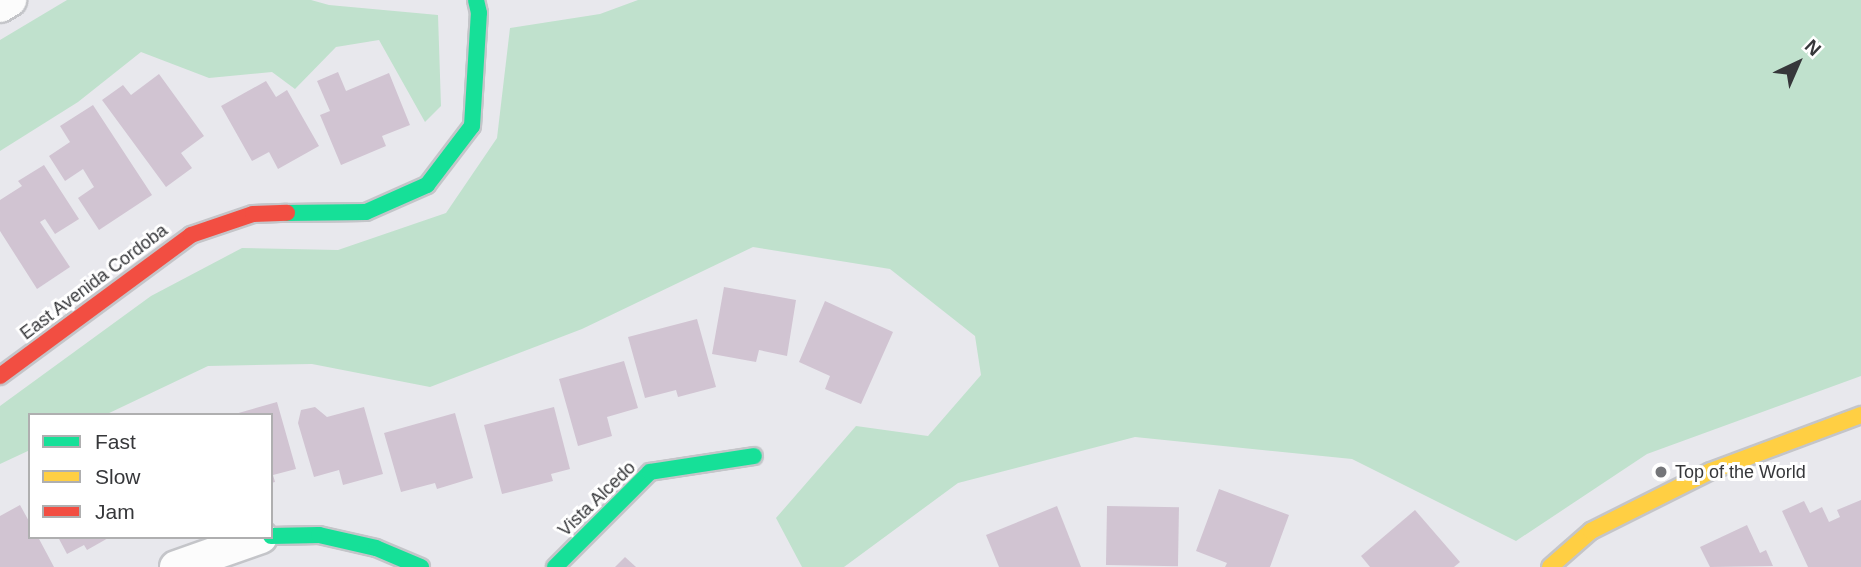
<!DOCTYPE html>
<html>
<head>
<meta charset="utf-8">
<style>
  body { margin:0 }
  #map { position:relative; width:1861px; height:567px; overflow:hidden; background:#e8e8ed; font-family:Arial,sans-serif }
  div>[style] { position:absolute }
  .green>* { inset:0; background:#c0e1cd }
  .building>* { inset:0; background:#d1c4d2; transform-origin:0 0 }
  .roads { filter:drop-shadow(2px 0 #c4c5c9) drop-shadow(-2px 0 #c4c5c9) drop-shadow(0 2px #c4c5c9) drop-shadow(0 -2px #c4c5c9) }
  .street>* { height:32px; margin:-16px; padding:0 16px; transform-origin:16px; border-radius:16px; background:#fcfcfc }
  .fast>* { height:16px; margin:-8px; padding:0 8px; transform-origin:8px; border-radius:8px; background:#16e098 }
  .slow>* { height:16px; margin:-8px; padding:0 8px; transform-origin:8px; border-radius:8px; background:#ffcf43 }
  .jam>* { height:16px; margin:-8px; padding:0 8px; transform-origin:8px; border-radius:8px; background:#f24e42 }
  .dots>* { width:19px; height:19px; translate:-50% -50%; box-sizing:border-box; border:4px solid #fff; border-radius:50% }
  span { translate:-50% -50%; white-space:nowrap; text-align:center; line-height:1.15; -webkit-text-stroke:6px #fff; paint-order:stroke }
  .street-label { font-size:18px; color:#36373a }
  .poi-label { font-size:18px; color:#36373a }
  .left { translate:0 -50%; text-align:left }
  .legend { position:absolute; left:28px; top:413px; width:245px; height:126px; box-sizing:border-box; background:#fff; border:2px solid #afafb0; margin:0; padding:9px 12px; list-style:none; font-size:21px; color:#36373a }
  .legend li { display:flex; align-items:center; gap:14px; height:35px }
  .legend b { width:35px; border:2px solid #afafb0 }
  .north { position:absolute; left:1763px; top:28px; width:70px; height:70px; -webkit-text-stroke:5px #fff; paint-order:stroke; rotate:44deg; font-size:19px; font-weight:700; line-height:28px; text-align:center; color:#36373a }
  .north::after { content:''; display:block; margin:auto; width:24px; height:32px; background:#36373a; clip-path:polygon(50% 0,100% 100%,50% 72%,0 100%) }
</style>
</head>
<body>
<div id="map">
  <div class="green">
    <div style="clip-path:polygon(67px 0,311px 0,329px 5px,438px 15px,441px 106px,425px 122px,379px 40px,336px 47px,295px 89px,272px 72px,209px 78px,141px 52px,78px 102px,0 151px,0 40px)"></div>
    <div style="clip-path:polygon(638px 0,1861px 0,1861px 376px,1647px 454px,1516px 541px,1352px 459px,1135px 437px,958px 483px,844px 567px,802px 567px,776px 518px,856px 426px,928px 436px,981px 375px,975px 336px,890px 269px,753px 247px,582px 329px,430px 387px,312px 364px,208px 366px,105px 415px,30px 415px,30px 450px,0 464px,0 406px,151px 296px,242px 248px,338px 250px,446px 213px,497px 138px,510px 28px,600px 14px)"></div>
  </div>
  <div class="building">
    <div style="clip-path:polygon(338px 72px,346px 91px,389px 73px,410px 125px,382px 136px,386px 146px,341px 165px,320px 115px,330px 111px,317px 81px)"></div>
    <div style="clip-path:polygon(159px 74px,204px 136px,181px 153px,192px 168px,166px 187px,102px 100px,123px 85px,131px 95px)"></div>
    <div style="clip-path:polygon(266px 81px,276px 97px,287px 90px,319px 146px,278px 169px,269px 152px,252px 161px,221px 106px)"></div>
    <div style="clip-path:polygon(93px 105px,152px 195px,99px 230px,78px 198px,94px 187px,83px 169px,65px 181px,49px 156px,70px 142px,60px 126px)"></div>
    <div style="clip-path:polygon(44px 165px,79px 219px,55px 234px,45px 219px,40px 222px,70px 267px,37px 289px,0 231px,0 200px,22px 186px,18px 181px)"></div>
    <div style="clip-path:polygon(724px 287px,796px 300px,787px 356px,759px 350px,756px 362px,712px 354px)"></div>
    <div style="clip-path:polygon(825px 301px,893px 332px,861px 404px,825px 389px,830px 376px,799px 362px)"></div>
    <div style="clip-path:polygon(697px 319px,716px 387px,678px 397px,676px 390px,645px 398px,628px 337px)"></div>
    <div style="clip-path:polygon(624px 361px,638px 408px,607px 417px,612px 436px,578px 446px,559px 379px)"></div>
    <div style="clip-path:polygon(277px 402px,296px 469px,273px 475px,275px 482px,271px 483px,271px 415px,235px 414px)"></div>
    <div style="clip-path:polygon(315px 407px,327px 417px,364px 407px,383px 474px,343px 485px,339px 470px,314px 477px,298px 423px,301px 410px)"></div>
    <div style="clip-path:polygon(554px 407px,570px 469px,551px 474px,553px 481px,502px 494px,484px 425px)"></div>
    <div style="clip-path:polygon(455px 413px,473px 478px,437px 489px,435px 483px,401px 492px,384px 433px)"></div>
    <div style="clip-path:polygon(1219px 489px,1289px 515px,1270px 567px,1225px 567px,1227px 563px,1196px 551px)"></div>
    <div style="clip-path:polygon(1861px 500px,1861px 567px,1808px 567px,1782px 511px,1804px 501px,1810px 513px,1822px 507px,1829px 522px,1840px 517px,1837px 510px)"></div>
    <div style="clip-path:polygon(20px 505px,30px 523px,30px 537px,38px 537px,54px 567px,0 567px,0 516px)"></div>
    <div style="clip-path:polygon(1057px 506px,1081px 567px,999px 567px,986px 535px)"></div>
    <div style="left:1107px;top:506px;width:72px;height:59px;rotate:1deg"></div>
    <div style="clip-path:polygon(1415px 510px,1460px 562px,1454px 567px,1370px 567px,1361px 556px)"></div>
    <div style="clip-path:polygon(1747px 525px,1760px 553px,1766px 550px,1773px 566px,1710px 567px,1700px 547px)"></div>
    <div style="clip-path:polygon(58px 537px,110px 537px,87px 550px,84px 545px,67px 554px)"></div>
    <div style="clip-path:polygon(625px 557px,636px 567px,615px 567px)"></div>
  </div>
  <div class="roads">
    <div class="street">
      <div style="left:0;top:6px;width:12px;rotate:-31deg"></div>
      <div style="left:176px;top:567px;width:90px;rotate:-19.4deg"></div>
    </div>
    <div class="fast">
      <div style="left:287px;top:213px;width:79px;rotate:-0.7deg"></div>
      <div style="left:366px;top:212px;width:67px;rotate:-23.9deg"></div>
      <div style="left:427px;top:185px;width:74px;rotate:-52.7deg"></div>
      <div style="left:472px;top:126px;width:113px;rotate:-86.5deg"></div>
      <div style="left:479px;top:13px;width:13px;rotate:-103deg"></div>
      <div style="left:271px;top:536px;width:48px;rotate:-1.2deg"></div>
      <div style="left:319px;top:535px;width:58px;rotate:12.8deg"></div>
      <div style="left:376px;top:548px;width:49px;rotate:22.9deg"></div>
      <div style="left:555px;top:567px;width:134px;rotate:-45deg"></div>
      <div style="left:650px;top:472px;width:105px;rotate:-8.7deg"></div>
    </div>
    <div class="slow">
      <div style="left:1550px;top:567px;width:55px;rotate:-41.3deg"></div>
      <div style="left:1591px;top:531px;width:134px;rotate:-26.6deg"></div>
      <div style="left:1711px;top:471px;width:160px;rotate:-20.5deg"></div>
    </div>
    <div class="jam">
      <div style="left:0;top:376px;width:237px;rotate:-36.4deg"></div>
      <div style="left:191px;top:235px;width:65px;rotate:-18.7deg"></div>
      <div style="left:253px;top:214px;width:34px;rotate:-2deg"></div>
    </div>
  </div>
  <div class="dots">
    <div style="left:1661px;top:472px;background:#747579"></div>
  </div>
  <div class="street-label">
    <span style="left:94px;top:282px;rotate:-37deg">East Avenida Cordoba</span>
    <span style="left:597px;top:499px;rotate:-44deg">Vista Alcedo</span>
  </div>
  <div class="poi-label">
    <span class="left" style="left:1675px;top:472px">Top of the World</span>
  </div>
  <ul class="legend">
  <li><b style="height:9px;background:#16e098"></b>Fast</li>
  <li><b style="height:9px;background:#ffcf43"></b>Slow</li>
  <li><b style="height:9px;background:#f24e42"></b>Jam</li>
  </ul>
  <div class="north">N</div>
</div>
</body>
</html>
